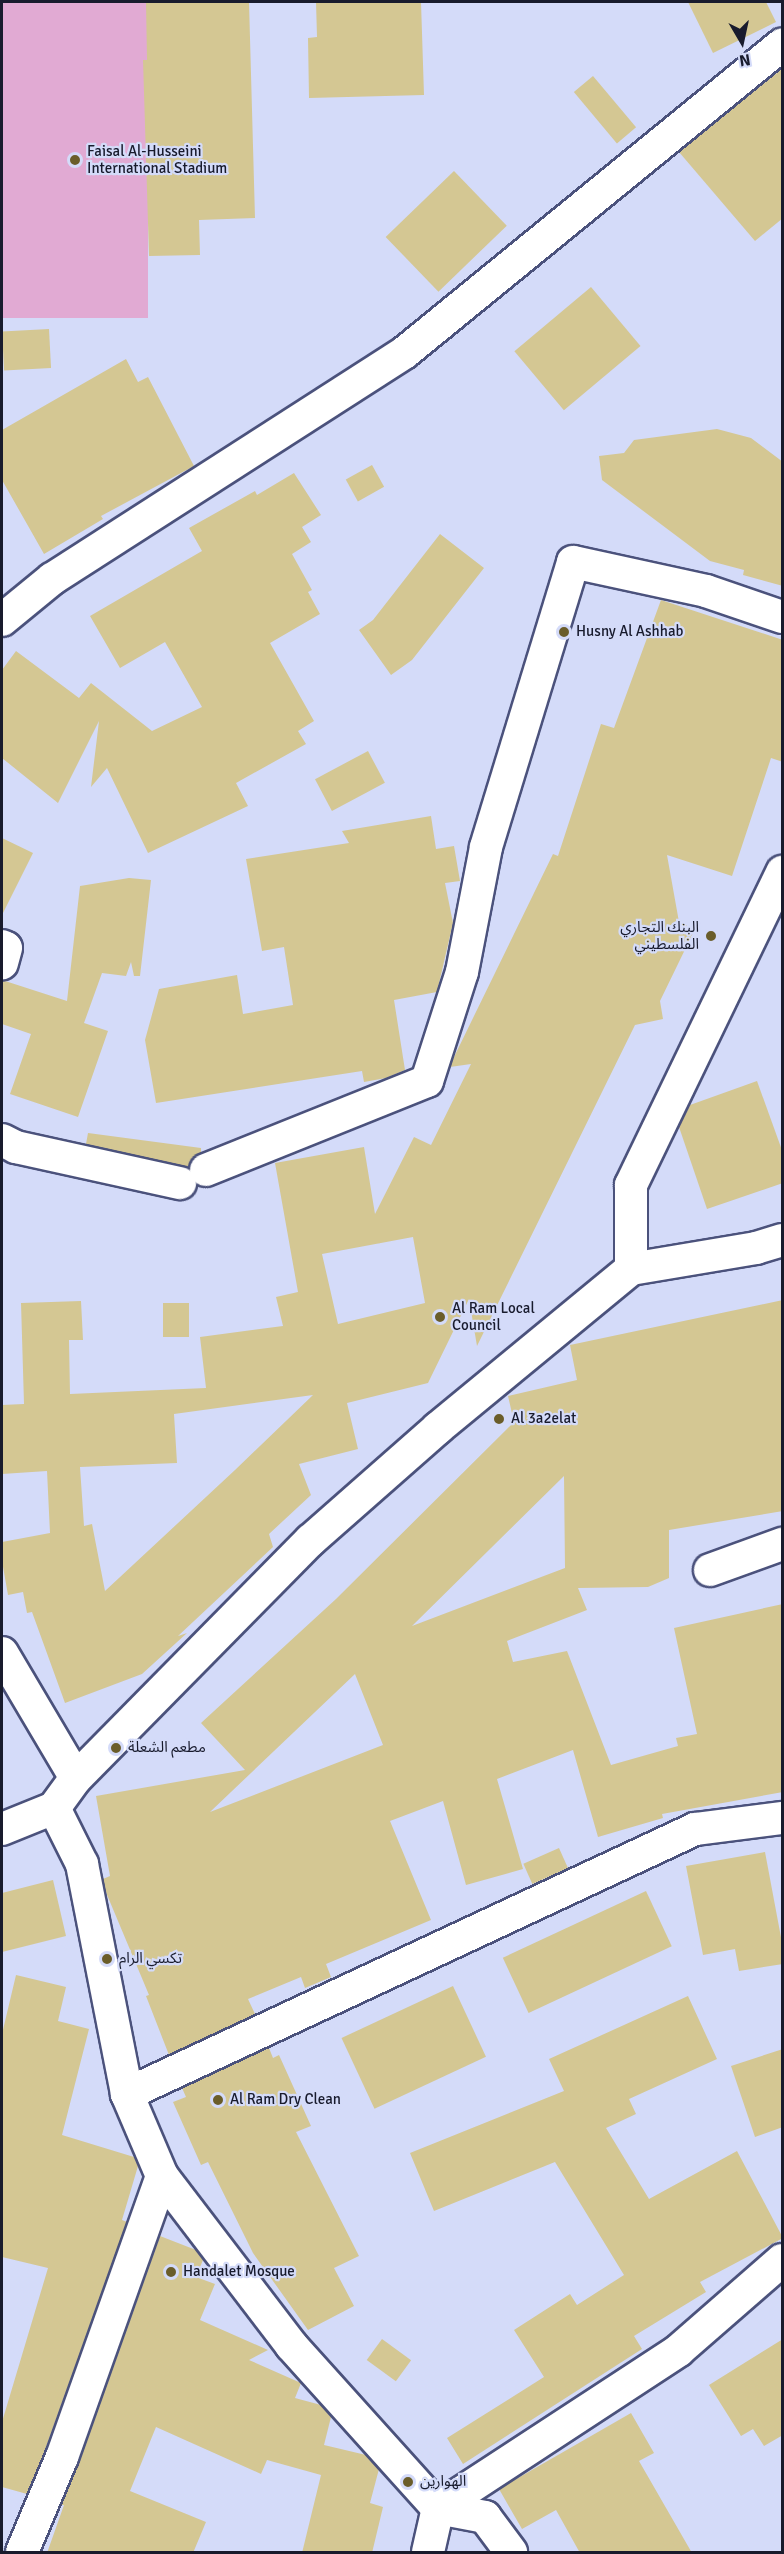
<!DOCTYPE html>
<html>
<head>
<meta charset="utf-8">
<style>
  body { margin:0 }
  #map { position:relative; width:784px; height:2554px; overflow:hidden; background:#d4dbf9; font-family:Signika,"Noto Sans Arabic",sans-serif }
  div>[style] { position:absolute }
  .green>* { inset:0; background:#e1aad3; transform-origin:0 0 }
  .building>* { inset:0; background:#d4c793; transform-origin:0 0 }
  .roads { filter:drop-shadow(2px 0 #4b527c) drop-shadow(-2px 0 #4b527c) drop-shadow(0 2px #4b527c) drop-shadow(0 -2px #4b527c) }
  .minor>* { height:32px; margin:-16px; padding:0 16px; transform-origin:16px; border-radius:16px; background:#fff }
  .dots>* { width:16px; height:16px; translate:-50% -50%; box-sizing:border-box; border:3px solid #d4dbf9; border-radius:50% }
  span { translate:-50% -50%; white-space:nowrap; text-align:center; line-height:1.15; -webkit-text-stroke:4.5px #d4dbf9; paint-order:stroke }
  .poi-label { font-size:15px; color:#181b2d }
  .left { translate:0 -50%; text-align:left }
  .right { translate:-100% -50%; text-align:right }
  .frame { position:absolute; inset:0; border:3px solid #181b2d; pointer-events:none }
  .north { position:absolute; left:712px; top:12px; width:60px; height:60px; -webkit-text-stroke:4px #d4dbf9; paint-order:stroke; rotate:171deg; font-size:16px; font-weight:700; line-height:24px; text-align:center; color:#181b2d }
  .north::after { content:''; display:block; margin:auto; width:21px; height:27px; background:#181b2d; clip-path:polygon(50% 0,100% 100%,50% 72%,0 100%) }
</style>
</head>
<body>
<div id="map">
  <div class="green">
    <div style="left:2px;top:2px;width:146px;height:316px"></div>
  </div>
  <div class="building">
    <div style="clip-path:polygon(146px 2px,249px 2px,255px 218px,199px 220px,200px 255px,149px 256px,143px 60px,147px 60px)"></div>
    <div style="clip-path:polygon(316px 2px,421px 2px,424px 95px,309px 98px,308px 38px,317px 37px)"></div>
    <div style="clip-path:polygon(688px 2px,766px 2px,776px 22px,713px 53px)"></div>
    <div style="clip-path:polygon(783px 68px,783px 218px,755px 241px,679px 152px)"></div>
    <div style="left:593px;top:76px;width:67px;height:25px;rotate:50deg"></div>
    <div style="left:454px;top:171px;width:76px;height:95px;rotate:46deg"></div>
    <div style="left:591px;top:287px;width:77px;height:100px;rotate:50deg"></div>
    <div style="left:49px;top:329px;width:39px;height:47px;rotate:87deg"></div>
    <div style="clip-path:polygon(126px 359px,138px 382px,148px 377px,194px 466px,101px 516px,103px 519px,44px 554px,2px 480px,2px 430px)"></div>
    <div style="clip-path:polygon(717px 429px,751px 438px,783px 462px,783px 586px,743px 575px,744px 570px,710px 561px,602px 480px,599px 456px,624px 453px,634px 440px)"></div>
    <div style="left:372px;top:465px;width:25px;height:30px;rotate:61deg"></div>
    <div style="clip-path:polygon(294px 473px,321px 515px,302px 527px,311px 542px,292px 554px,312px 590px,308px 592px,320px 614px,270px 643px,314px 721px,298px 731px,306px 744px,236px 783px,248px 806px,148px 853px,107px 768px,91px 787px,99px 721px,58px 803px,2px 758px,2px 670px,16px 651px,79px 698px,91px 683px,152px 731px,202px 707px,165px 642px,120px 668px,90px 616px,202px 551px,189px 528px,255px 491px,257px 495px)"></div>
    <div style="clip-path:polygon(440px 534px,484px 568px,412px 660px,391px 675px,359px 630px,373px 620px)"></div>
    <div style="clip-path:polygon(evenodd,661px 600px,783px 640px,783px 762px,771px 758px,732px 876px,667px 855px,679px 922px,695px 929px,660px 1001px,663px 1019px,635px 1025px,477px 1346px,469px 1299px,428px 1383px,347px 1403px,358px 1449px,299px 1464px,311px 1495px,269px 1534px,273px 1547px,178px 1636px,187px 1633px,142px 1674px,65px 1703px,32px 1612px,27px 1613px,23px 1592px,8px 1595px,2px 1561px,2px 1542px,50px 1533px,47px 1471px,2px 1474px,2px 1405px,24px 1404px,21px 1303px,81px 1301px,83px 1340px,69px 1340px,70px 1394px,206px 1388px,200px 1337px,283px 1326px,276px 1297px,298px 1292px,275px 1163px,364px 1147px,375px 1214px,414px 1137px,431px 1145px,471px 1064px,450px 1067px,454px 1057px,553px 854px,558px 856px,601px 724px,614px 728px,661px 600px,413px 1237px,425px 1303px,338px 1324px,322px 1254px,413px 1237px,661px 600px,313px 1395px,235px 1470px,105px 1591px,92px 1524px,84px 1526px,80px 1467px,177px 1463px,174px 1414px,313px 1395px)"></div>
    <div style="left:368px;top:751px;width:36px;height:60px;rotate:62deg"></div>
    <div style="clip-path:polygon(431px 816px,436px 849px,454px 846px,460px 881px,445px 883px,453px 923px,437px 992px,394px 1000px,405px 1070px,386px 1078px,364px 1082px,362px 1071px,156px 1103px,145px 1040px,159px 989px,237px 975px,243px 1014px,293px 1005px,284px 947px,262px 951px,246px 859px,349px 843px,342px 831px)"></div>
    <div style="clip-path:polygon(2px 838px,33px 853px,2px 915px)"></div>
    <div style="clip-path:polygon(129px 878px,151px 880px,140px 976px,134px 976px,131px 962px,126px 976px,102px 973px,84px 1023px,108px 1031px,78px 1117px,10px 1094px,31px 1034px,2px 1024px,2px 980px,67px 1001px,80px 886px)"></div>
    <div style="clip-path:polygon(757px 1081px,783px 1153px,783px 1183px,707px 1209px,679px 1127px,690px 1105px)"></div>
    <div style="clip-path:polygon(88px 1133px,201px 1148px,201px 1153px,192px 1158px,188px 1168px,86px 1144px)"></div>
    <div style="clip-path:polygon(evenodd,783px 1300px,783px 1511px,669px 1530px,669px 1578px,648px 1587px,578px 1588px,587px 1610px,507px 1641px,513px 1662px,567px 1651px,611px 1765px,678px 1746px,676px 1738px,697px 1734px,674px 1628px,783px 1604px,783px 1792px,662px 1814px,663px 1818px,598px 1837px,573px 1750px,497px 1779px,523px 1869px,466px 1885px,443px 1801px,390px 1821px,431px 1920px,326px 1964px,331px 1977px,305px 1988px,301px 1977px,248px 1999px,255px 2014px,169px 2055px,146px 1996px,149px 1995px,105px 1890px,103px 1879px,110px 1876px,96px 1796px,245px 1770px,201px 1723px,336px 1599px,514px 1422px,508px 1396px,577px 1380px,570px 1345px,783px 1300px,564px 1476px,565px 1568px,412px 1626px,564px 1476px,783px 1300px,355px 1674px,383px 1745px,210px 1812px,294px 1732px,355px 1674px)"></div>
    <div style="left:163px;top:1303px;width:26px;height:34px"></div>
    <div style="left:559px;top:1848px;width:22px;height:39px;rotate:66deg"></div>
    <div style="clip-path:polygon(765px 1852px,783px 1948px,783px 1964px,739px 1971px,735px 1949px,703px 1955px,686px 1866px)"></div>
    <div style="clip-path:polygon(53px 1880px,66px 1936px,2px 1952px,2px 1893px)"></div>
    <div style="left:646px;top:1891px;width:61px;height:158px;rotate:65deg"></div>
    <div style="clip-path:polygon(16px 1975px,66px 1987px,58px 2021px,89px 2029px,62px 2135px,134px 2157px,138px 2166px,122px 2220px,127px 2222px,45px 2450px,27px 2494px,2px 2487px,2px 2422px,48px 2268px,2px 2257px,2px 2034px)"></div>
    <div style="left:453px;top:1986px;width:78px;height:123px;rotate:65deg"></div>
    <div style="clip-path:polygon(688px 1996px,717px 2059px,629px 2099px,636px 2114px,606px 2128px,649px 2199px,737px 2151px,783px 2238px,700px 2282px,706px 2292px,634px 2336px,642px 2349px,463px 2464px,447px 2438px,544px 2377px,514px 2330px,570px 2294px,577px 2305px,624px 2275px,555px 2162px,434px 2211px,410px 2153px,564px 2091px,549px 2059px)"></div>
    <div style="clip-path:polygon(269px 2048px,273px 2058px,279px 2055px,311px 2126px,296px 2132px,359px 2256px,334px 2268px,354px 2306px,308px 2330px,253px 2253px,208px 2162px,201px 2165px,173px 2102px,186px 2097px,182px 2088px)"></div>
    <div style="clip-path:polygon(783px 2049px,783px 2127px,755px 2137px,731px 2066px)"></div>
    <div style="clip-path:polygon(160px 2236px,196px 2250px,203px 2260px,196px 2277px,215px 2284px,200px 2320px,268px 2350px,249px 2360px,301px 2383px,295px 2398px,321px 2405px,331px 2417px,324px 2445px,366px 2455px,379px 2469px,370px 2503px,383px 2507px,372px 2553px,302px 2553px,321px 2475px,267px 2460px,261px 2474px,156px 2427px,130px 2491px,206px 2522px,193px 2553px,47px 2553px,64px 2505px,61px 2505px,79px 2463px)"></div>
    <div style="left:382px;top:2339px;width:36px;height:26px;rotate:36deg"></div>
    <div style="clip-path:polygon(783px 2339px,783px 2435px,764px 2446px,753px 2429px,741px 2436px,709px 2385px)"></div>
    <div style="clip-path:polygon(631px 2413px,654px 2453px,639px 2461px,692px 2553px,580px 2553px,556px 2510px,522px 2529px,499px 2489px)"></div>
  </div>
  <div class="roads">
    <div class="minor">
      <div style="left:2px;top:620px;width:65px;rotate:-39.4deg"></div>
      <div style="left:52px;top:579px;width:418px;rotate:-32.7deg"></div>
      <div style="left:404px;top:353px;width:488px;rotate:-39.2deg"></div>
      <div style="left:2px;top:946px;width:4px;rotate:27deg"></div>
      <div style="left:6px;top:948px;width:16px;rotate:105deg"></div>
      <div style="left:2px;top:1140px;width:16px;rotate:27deg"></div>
      <div style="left:16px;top:1147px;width:168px;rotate:12.4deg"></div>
      <div style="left:206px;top:1170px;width:238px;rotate:-21.9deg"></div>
      <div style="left:427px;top:1081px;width:114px;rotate:-72.2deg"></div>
      <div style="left:462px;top:972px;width:127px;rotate:-79.1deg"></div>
      <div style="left:486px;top:847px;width:298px;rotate:-73deg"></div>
      <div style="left:573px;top:562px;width:136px;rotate:12.3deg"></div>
      <div style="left:706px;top:591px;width:80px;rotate:18.9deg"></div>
      <div style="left:631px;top:1269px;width:84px;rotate:-90deg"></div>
      <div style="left:631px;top:1185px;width:348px;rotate:-64.2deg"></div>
      <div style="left:710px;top:1570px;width:77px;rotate:-19.9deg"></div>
      <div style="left:2px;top:1653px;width:145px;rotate:59.4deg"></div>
      <div style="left:54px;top:1808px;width:63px;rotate:63.4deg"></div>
      <div style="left:82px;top:1864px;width:234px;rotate:78.9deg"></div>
      <div style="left:127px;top:2094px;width:89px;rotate:66.9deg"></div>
      <div style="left:162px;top:2176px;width:213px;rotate:52.6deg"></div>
      <div style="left:291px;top:2345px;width:219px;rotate:48deg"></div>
      <div style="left:438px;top:2508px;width:48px;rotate:10.8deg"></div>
      <div style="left:485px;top:2517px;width:44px;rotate:53.4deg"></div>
      <div style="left:2px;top:1829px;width:56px;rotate:-22deg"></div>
      <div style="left:54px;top:1808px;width:37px;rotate:-54deg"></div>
      <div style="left:76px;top:1778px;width:334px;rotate:-45.4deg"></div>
      <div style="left:311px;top:1540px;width:169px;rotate:-41.4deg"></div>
      <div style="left:438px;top:1428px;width:250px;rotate:-39.5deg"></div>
      <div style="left:631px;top:1269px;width:127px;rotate:-9.5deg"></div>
      <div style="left:756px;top:1248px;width:27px;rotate:-17deg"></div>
      <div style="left:127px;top:2094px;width:627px;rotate:-25.01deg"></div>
      <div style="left:695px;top:1829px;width:88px;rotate:-7.2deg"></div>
      <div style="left:22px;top:2552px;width:103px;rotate:-67.2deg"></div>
      <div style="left:62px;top:2457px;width:298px;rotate:-70.4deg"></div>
      <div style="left:428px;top:2552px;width:45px;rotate:-77.2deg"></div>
      <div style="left:438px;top:2508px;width:288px;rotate:-33.2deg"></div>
      <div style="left:679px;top:2350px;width:137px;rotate:-41.1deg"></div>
    </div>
  </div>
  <div class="dots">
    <div style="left:75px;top:160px;background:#6a5d2a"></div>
    <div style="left:564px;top:632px;background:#6a5d2a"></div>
    <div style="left:711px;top:936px;background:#6a5d2a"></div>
    <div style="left:440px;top:1317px;background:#6a5d2a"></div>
    <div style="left:499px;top:1419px;background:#6a5d2a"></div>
    <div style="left:116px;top:1748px;background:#6a5d2a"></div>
    <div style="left:107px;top:1959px;background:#6a5d2a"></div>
    <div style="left:218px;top:2100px;background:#6a5d2a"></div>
    <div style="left:171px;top:2272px;background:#6a5d2a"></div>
    <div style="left:408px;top:2482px;background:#6a5d2a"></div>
  </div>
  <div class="poi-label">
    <span class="left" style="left:87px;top:160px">Faisal Al-Husseini<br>International Stadium</span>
    <span class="left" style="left:576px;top:632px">Husny Al Ashhab</span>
    <span class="right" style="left:699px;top:936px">البنك التجاري<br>الفلسطيني</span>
    <span class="left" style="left:452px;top:1317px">Al Ram Local<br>Council</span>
    <span class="left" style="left:511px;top:1419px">Al 3a2elat</span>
    <span class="left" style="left:128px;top:1748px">مطعم الشعلة</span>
    <span class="left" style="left:119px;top:1959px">تكسي الرام</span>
    <span class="left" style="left:230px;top:2100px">Al Ram Dry Clean</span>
    <span class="left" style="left:183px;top:2272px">Handalet Mosque</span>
    <span class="left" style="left:420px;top:2482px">الهوارين</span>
  </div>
  <div class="frame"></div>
  <div class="north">N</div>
</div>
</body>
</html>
